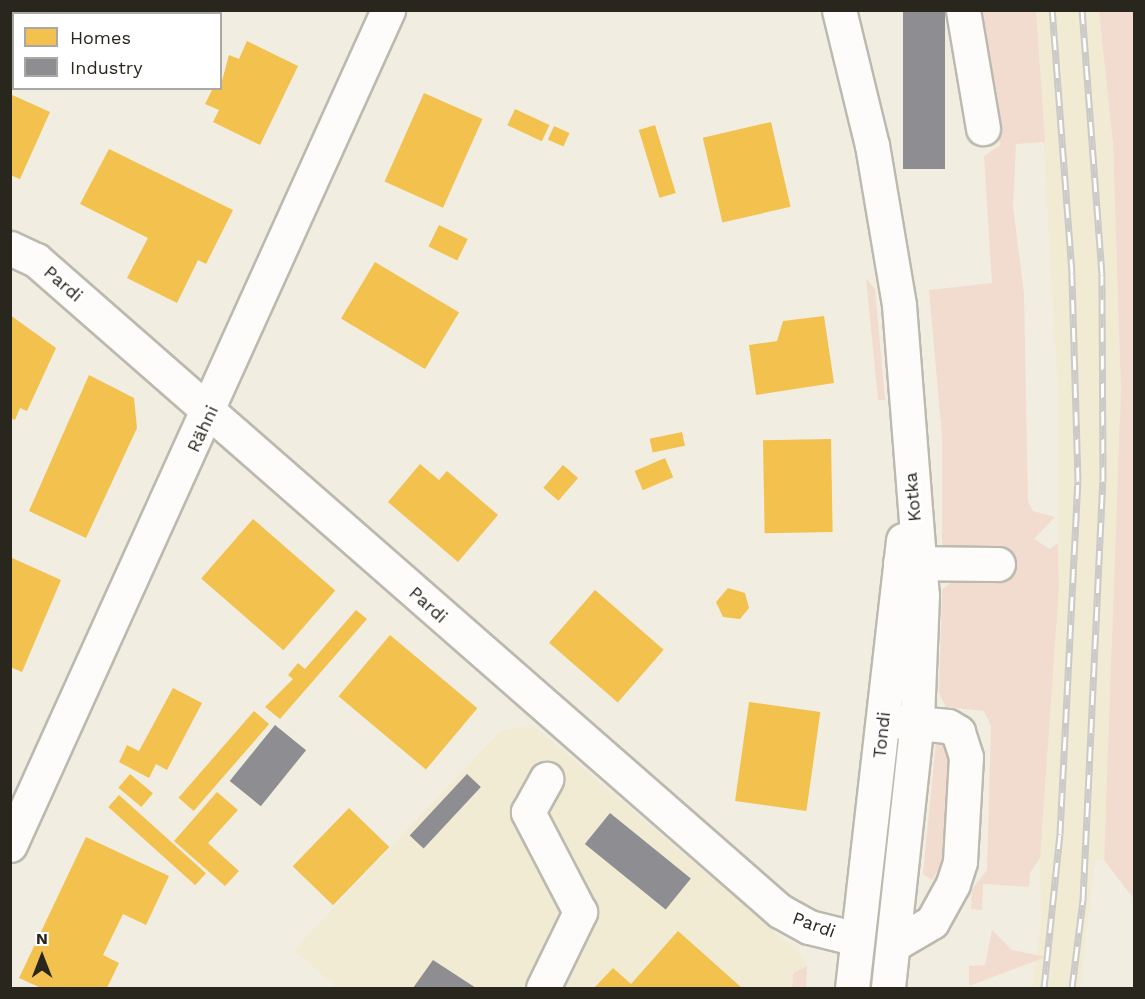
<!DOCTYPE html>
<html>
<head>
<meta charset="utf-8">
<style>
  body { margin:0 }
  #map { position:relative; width:1145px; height:999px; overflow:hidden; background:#f1eee1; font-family:"Work Sans",sans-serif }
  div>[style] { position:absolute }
  .built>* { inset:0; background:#f1ebd4 }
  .green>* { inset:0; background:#f2dccf }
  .homes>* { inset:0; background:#f2c14e; transform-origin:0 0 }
  .industry>* { inset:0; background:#8d8d92; transform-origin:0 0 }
  .roads { filter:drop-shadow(2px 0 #bcb9af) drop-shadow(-2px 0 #bcb9af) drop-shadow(0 2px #bcb9af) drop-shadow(0 -2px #bcb9af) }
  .minor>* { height:33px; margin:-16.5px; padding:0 16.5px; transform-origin:16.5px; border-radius:16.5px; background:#fdfcfa }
  .rail>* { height:7px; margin-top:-3.5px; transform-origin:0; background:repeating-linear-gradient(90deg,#fff 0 14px,#cbcac7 0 28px); box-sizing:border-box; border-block:2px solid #cbcac7 }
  span { translate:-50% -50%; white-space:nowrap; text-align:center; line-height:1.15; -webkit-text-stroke:6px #fff; paint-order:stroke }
  .street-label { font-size:18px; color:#29261d }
  .frame { position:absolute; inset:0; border:12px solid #29261d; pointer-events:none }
  .legend { position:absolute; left:12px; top:12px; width:210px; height:78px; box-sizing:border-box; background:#fff; border:2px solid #a9a8a5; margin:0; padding:8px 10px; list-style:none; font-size:18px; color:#29261d }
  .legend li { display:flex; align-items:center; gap:12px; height:30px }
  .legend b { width:30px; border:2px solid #a9a8a5 }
  .north { position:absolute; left:12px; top:927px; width:60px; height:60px; -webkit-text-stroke:4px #fff; paint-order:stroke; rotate:0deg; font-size:16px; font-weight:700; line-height:24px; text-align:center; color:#29261d }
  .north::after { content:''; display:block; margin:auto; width:21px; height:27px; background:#29261d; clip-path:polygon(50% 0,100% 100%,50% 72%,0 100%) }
</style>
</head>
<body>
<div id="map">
  <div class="built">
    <div style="clip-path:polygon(1036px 11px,1099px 11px,1113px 144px,1121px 391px,1119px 542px,1104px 860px,1095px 860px,1080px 988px,1032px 988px,1041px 925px,1040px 858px,1059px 588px,1058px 393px)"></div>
    <div style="clip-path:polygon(534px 726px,801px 954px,807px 966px,793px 973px,792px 988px,337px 988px,294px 950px,501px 730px)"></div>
  </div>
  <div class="green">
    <div style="clip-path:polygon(981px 11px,1036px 11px,1045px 142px,1016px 144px,1013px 207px,1024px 294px,1028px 501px,1033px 511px,1055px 517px,1034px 539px,1050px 549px,1058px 543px,1059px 588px,1040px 858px,1030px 873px,1029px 887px,983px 884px,982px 910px,971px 909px,972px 889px,987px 870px,991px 726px,984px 711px,946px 707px,939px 693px,942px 590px,954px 580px,942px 544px,942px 436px,929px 290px,992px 283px,984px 156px,1000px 145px)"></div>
    <div style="clip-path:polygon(1099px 11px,1134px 11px,1134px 899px,1104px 860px,1121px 391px,1113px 144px)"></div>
    <div style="clip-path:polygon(866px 278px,875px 289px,885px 400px,878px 400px)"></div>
    <div style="clip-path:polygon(936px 741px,946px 747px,949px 763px,945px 859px,932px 880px,923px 874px)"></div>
    <div style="clip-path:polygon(992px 930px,1012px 950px,1046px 957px,969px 986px,969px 966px,985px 965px)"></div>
    <div style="clip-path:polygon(807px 966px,806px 988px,792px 988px,793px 973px)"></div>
  </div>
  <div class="homes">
    <div style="clip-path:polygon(10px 10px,75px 10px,14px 14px,14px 41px)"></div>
    <div style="clip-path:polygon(247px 41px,298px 66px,260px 145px,213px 122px,219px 110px,205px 104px,213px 88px,220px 88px,229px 55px,239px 59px)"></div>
    <div style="left:424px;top:93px;width:64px;height:97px;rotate:24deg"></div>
    <div style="clip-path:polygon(10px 94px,50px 112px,20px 179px,10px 175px)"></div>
    <div style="left:515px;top:109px;width:38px;height:18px;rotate:25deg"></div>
    <div style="left:771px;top:122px;width:87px;height:70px;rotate:77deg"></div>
    <div style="left:655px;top:125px;width:71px;height:17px;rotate:73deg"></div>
    <div style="left:554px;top:126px;width:17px;height:15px;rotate:24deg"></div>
    <div style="clip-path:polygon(109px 149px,233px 210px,206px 264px,198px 260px,177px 303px,127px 278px,148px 238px,80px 204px)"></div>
    <div style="left:439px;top:225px;width:32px;height:24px;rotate:26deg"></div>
    <div style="left:375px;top:262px;width:98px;height:66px;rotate:31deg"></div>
    <div style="clip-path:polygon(10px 315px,56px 348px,27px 411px,20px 408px,15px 420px,10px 418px)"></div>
    <div style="clip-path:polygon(824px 316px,834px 383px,756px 395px,749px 345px,777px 341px,783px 321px)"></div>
    <div style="clip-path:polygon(89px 375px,134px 398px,137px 428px,86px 538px,29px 511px)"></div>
    <div style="left:682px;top:432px;width:14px;height:33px;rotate:78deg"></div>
    <div style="left:831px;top:439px;width:93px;height:68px;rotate:89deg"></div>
    <div style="left:665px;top:458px;width:21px;height:33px;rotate:67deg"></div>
    <div style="clip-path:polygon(420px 464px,439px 480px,447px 471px,498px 515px,458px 562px,388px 502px)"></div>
    <div style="left:563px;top:465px;width:20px;height:30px;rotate:41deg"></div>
    <div style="left:253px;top:519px;width:109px;height:79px;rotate:41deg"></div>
    <div style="clip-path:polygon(10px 557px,61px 580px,22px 672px,10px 667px)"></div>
    <div style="clip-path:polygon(728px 588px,745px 593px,749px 608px,740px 619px,723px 617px,716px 602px)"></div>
    <div style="left:595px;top:590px;width:91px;height:70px;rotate:41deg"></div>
    <div style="clip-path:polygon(356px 610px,367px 619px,280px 719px,265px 707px,293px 679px,288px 675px,298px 663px,305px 669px)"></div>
    <div style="left:390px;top:635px;width:114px;height:80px;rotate:40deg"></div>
    <div style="clip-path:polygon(173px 688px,202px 703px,167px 770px,156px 764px,149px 778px,119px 762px,127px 745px,139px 751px)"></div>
    <div style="left:749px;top:702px;width:72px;height:100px;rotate:8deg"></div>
    <div style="left:254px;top:711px;width:20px;height:115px;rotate:41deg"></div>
    <div style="left:130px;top:774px;width:30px;height:18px;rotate:40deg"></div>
    <div style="clip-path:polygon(217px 792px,238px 810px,208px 843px,239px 871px,225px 886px,174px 841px)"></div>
    <div style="left:119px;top:795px;width:117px;height:16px;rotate:42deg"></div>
    <div style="left:349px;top:808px;width:56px;height:81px;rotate:44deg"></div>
    <div style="clip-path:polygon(86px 837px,169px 876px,146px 925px,123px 914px,103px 955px,119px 963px,107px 988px,41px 988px,19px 978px)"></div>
    <div style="clip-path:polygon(678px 931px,742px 988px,594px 988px,613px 968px,631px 984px)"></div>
  </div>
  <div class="industry">
    <div style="left:903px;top:10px;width:42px;height:159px"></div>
    <div style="left:275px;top:725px;width:40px;height:72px;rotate:39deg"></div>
    <div style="left:467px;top:774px;width:19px;height:84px;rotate:43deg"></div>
    <div style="left:610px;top:813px;width:104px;height:40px;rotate:39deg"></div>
    <div style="clip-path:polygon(433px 960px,476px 988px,413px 988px)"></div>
  </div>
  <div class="roads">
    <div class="minor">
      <div style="left:839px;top:10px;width:139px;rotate:76.3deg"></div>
      <div style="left:872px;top:145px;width:162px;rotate:80.4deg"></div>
      <div style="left:899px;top:305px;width:291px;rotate:85.5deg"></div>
      <div style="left:922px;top:595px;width:125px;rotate:92.3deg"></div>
      <div style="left:917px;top:720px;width:270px;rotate:96.2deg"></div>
      <div style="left:963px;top:10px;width:120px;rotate:80.4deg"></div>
      <div style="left:10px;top:248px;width:29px;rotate:25deg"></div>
      <div style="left:36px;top:260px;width:989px;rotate:41.19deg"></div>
      <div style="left:780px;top:911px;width:33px;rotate:29deg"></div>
      <div style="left:809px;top:927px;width:49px;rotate:14deg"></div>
      <div style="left:900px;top:563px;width:98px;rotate:0.6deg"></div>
      <div style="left:895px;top:721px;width:53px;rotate:5.4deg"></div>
      <div style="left:948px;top:726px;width:12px;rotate:31deg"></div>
      <div style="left:958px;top:732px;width:26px;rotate:72deg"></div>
      <div style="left:966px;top:757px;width:105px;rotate:93.3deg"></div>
      <div style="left:960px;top:862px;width:23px;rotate:108deg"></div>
      <div style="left:953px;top:884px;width:43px;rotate:118.9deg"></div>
      <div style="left:932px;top:922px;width:42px;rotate:149.7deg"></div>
      <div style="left:10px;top:845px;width:917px;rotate:-65.64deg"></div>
      <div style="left:543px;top:988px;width:85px;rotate:-64deg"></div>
      <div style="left:580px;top:912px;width:113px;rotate:-117.5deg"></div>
      <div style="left:528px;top:812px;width:38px;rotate:-61deg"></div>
      <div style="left:852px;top:988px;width:451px;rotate:-83.5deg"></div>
    </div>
  </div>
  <div class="rail">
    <div style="left:1044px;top:988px;width:155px;rotate:-84.1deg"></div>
    <div style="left:1060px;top:834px;width:353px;rotate:-87.1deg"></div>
    <div style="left:1078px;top:481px;width:208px;rotate:-91.7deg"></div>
    <div style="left:1072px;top:273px;width:264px;rotate:-94.3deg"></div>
    <div style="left:1072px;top:988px;width:89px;rotate:-82.9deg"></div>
    <div style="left:1083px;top:900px;width:419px;rotate:-87.3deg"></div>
    <div style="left:1103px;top:481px;width:206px;rotate:-90.3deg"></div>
    <div style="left:1102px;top:275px;width:266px;rotate:-94.3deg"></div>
  </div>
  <div class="street-label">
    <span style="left:63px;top:284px;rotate:41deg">Pardi</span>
    <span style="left:203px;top:429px;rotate:-65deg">Rähni</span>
    <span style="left:913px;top:497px;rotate:-95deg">Kotka</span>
    <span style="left:428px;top:605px;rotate:42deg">Pardi</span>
    <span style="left:882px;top:735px;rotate:-84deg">Tondi</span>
    <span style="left:814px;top:925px;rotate:20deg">Pardi</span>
  </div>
  <div class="frame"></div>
  <ul class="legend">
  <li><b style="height:16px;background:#f2c14e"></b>Homes</li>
  <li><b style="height:16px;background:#8d8d92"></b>Industry</li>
  </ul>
  <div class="north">N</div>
</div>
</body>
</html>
